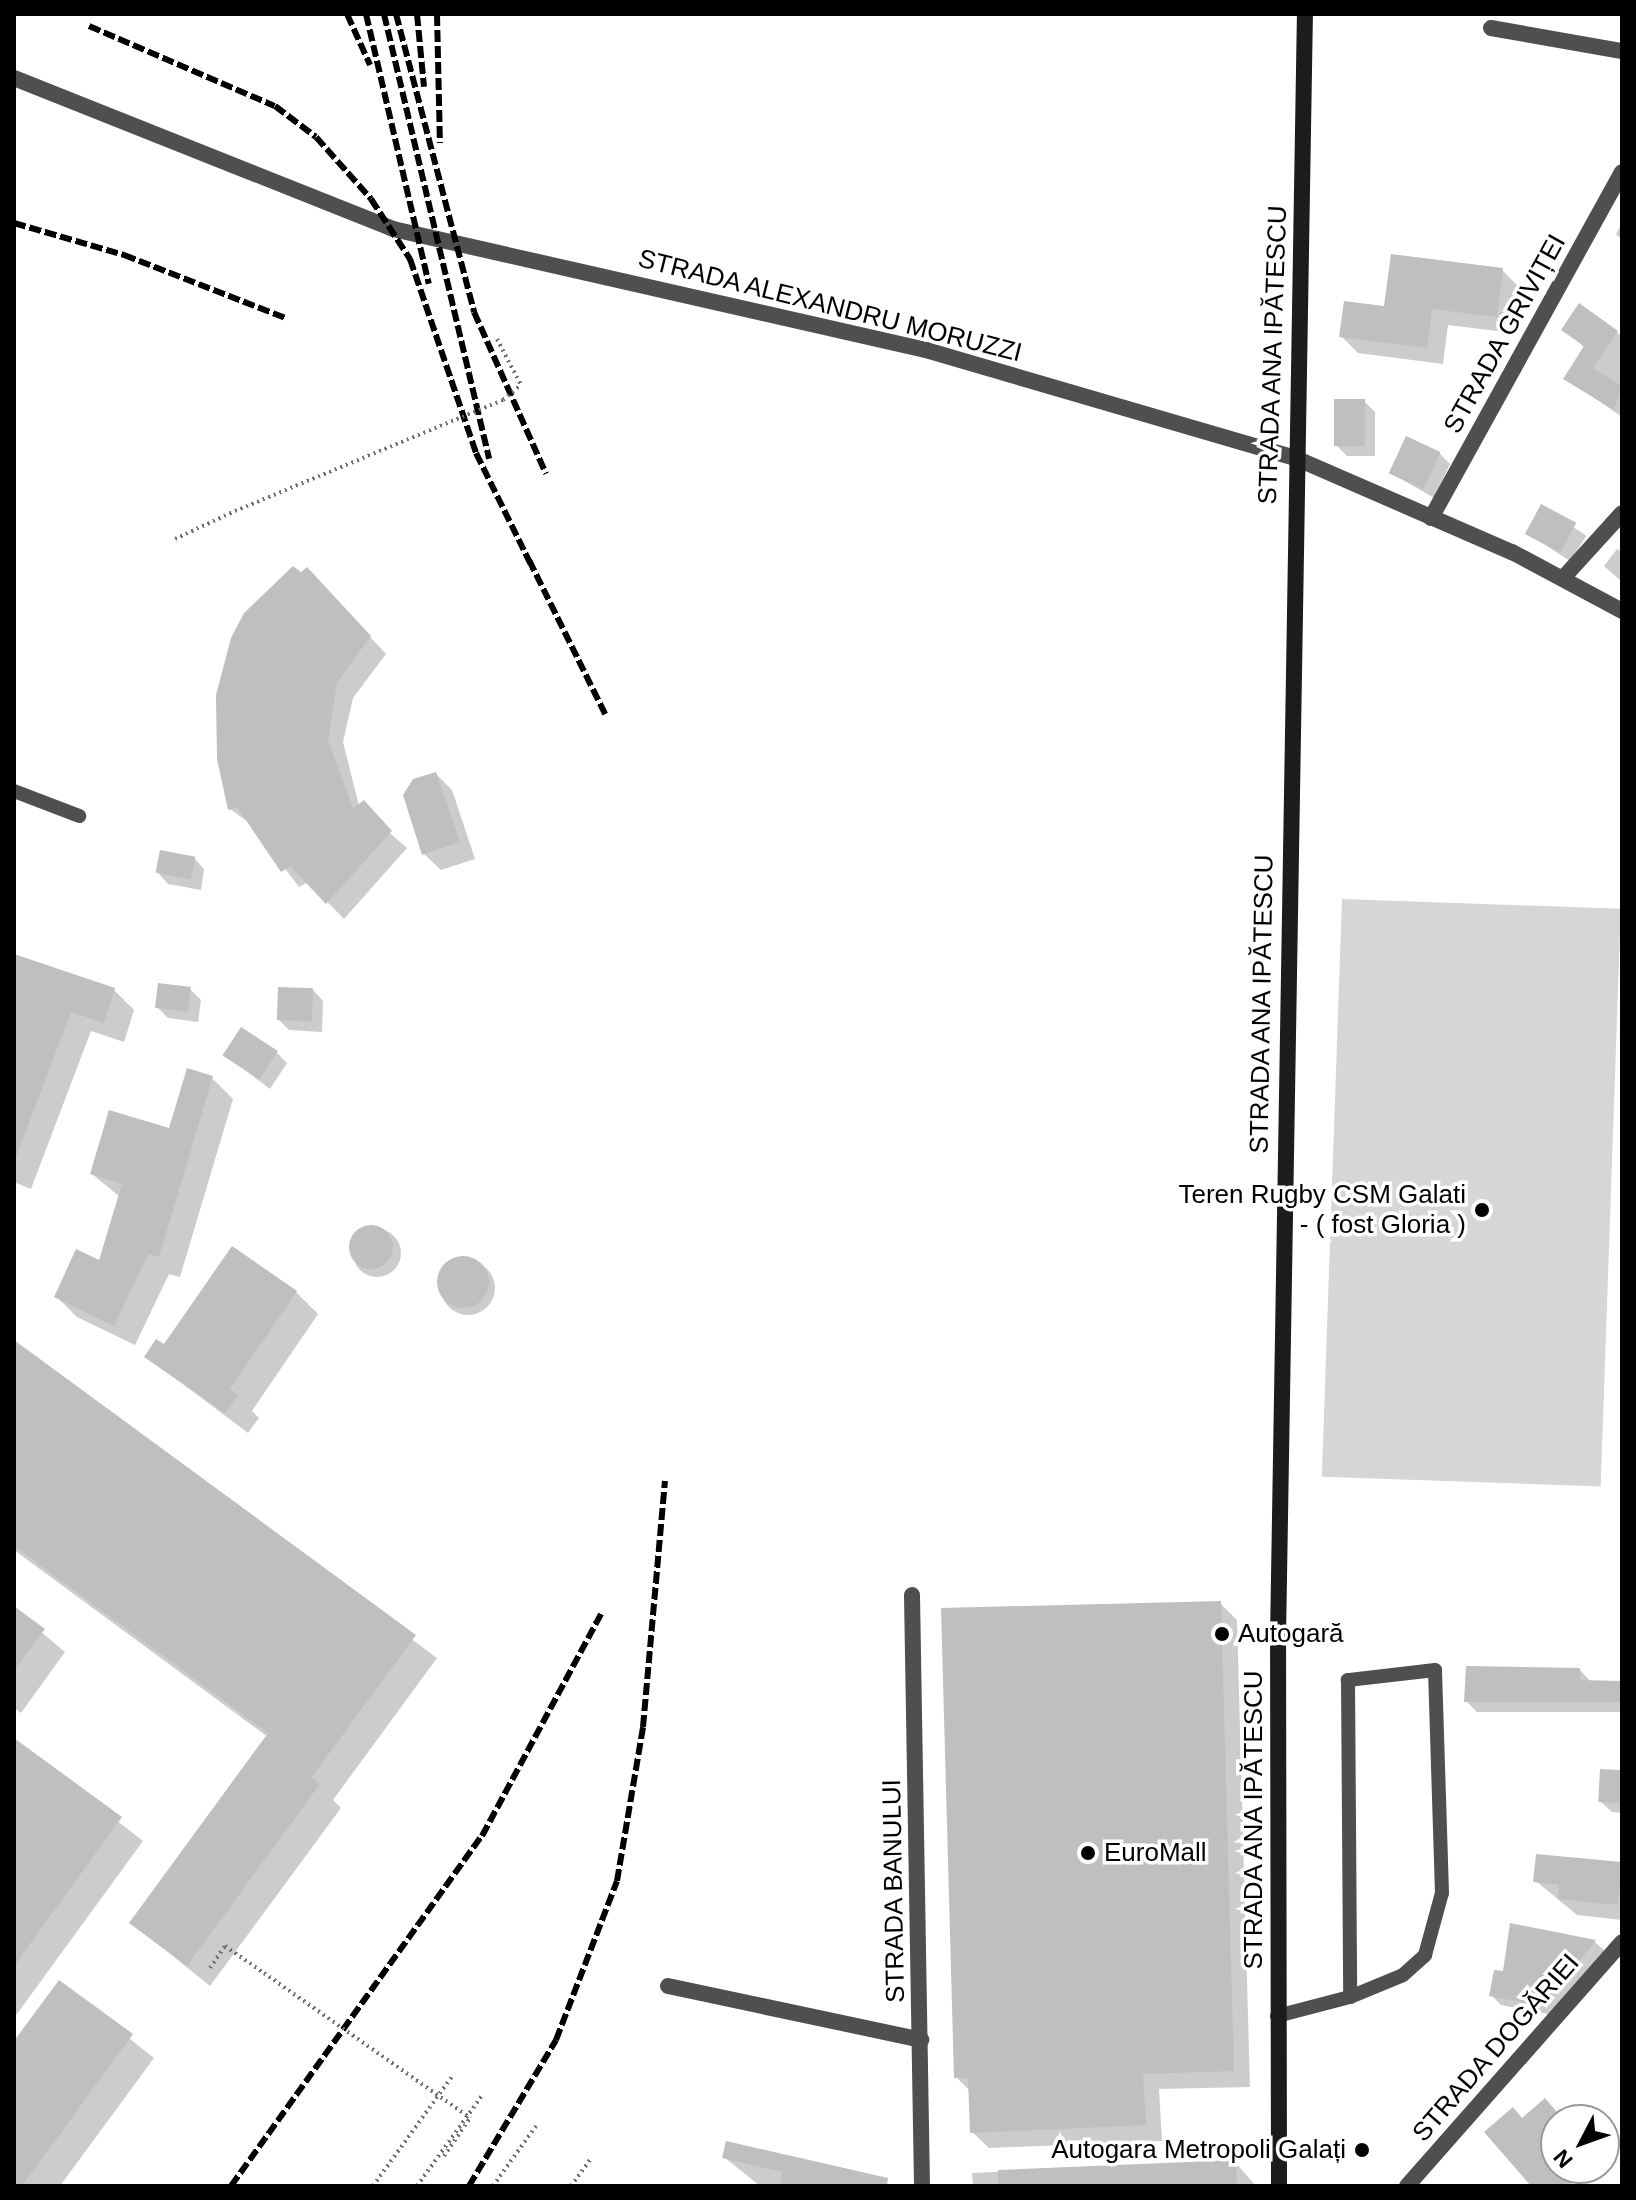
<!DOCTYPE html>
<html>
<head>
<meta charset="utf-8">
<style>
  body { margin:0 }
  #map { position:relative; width:1636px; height:2200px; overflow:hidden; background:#fff; font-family:Arial,sans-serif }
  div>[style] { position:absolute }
  .green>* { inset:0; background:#d6d6d6; transform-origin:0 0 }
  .shadow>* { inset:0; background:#0003; transform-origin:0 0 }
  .round { border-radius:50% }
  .building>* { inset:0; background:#bfbfbf; transform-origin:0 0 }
  .path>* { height:4px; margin-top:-2px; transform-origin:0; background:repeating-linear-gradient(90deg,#717171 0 2px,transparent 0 6px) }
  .service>* { height:14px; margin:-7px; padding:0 7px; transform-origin:7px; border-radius:7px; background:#4f4f4f }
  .minor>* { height:16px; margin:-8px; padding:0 8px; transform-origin:8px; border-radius:8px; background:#4f4f4f }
  .tertiary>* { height:16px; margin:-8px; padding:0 8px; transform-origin:8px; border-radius:8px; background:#4f4f4f }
  .secondary>* { height:16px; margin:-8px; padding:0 8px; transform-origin:8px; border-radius:8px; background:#1c1c1c }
  .rail>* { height:6px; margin-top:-3px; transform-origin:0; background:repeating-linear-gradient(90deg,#000 0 12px,transparent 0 16px) }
  .path-bridge>* { height:4px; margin-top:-2px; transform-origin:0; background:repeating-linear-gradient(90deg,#717171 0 2px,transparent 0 6px) }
  .dots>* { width:22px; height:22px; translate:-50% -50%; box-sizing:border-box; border:4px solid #fff; border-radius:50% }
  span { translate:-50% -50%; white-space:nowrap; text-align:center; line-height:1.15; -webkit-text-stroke:7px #fff; paint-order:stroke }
  .street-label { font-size:26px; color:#000 }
  .poi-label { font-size:26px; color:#000 }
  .right { translate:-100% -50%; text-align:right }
  .left { translate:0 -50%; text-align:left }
  .frame { position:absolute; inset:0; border:16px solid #000; pointer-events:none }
  .north { position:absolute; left:1540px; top:2104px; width:80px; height:80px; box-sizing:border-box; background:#fff; border:2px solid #999; border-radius:50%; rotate:229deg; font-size:22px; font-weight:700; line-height:32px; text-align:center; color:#000 }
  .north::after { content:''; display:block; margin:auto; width:28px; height:36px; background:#000; clip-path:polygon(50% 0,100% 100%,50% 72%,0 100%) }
</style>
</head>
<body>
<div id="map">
  <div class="green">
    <div style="left:1342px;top:899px;width:279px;height:578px;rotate:2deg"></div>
  </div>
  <div class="shadow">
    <div style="clip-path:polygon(1622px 223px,1622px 240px,1616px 234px)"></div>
    <div style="clip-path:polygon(1502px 270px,1518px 286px,1513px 333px,1448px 325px,1443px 364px,1358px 353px,1341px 336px,1386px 308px)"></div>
    <div style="clip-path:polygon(1579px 306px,1622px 336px,1622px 417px,1566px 378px,1585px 348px,1563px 329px)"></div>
    <div style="clip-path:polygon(1364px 401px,1375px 412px,1375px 456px,1347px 456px,1336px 445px)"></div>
    <div style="clip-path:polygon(1439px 453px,1450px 464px,1434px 498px,1391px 473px)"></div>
    <div style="left:1542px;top:507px;width:53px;height:30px;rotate:33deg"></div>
    <div style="clip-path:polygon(1617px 549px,1622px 552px,1622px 582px,1604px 566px)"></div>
    <div style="clip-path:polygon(323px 586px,386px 654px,353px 698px,343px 742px,359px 806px,407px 848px,344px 919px,308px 882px,299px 887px,251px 824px,230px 809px,217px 723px)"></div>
    <div style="clip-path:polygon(436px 774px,452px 790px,475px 859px,441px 870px,424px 854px)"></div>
    <div style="clip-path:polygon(194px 858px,204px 869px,201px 890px,168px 884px,158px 873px)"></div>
    <div style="clip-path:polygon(14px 957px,114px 990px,134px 1010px,124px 1042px,91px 1031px,31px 1189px,14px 1182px)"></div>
    <div style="clip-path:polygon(190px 989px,201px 1000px,198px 1022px,168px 1018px,157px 1007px)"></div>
    <div style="clip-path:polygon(313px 990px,323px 1001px,322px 1032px,289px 1030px,278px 1019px)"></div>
    <div style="clip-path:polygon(276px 1052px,287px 1063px,270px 1089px,226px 1056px)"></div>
    <div style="clip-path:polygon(212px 1078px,233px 1099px,180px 1277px,169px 1274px,135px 1345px,77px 1317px,56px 1296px,100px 1262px,120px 1197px,92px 1174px,170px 1131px)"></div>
    <div class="round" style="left:353px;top:1229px;width:48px;height:48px"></div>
    <div class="round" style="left:441px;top:1261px;width:54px;height:54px"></div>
    <div style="clip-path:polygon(296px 1292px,318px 1314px,252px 1411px,259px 1418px,248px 1433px,147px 1357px)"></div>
    <div style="clip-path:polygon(14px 1342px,437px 1658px,333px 1800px,341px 1808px,210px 1986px,132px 1923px,268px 1737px,14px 1550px)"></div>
    <div style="clip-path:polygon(1220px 1603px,1237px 1620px,1250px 2087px,1159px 2089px,1162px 2141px,989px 2148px,972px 2132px,970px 2091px,956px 2077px)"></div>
    <div style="clip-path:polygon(14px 1609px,65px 1652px,21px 1713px,14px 1708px)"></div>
    <div style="clip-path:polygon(1580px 1670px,1590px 1681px,1622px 1683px,1622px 1712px,1477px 1712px,1466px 1701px)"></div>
    <div style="clip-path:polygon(16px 1742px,143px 1841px,14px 2018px,14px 1745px)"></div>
    <div style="clip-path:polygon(1622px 1772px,1622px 1813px,1612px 1812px,1601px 1802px)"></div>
    <div style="clip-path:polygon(1621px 1864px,1622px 1920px,1577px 1915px,1536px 1881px)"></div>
    <div style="clip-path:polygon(1511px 1926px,1595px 1942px,1605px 1951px,1553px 2015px,1501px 2005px,1491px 1995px,1504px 1974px)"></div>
    <div style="clip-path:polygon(59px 1983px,154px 2058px,60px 2186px,14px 2186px,14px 2045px)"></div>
    <div style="clip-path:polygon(1545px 2101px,1563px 2120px,1556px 2120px,1556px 2168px,1583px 2168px,1570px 2186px,1532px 2186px,1523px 2120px)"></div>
    <div style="clip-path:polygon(724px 2157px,885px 2186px,760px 2186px)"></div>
    <div style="clip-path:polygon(1235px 2162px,1256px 2186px,973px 2186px,972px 2173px)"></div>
  </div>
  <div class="building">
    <div style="clip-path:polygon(1391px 254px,1503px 268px,1497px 317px,1432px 309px,1427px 348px,1339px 337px,1344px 301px,1384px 306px)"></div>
    <div style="clip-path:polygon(1579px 303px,1618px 331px,1593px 368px,1622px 386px,1614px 410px,1563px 379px,1584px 346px,1561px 330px)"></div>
    <div style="left:1334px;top:399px;width:31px;height:47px"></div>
    <div style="left:1406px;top:436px;width:38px;height:41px;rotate:25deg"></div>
    <div style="left:1541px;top:504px;width:40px;height:34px;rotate:28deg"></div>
    <div style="clip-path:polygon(293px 566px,301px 572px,307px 567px,371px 636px,337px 682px,328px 740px,353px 808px,364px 800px,392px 831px,326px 904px,290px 866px,281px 872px,237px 807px,228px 810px,217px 759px,216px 695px,231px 638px,244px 613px)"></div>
    <div style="clip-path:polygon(436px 772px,460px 842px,422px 855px,403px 795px,413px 779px)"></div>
    <div style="left:160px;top:850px;width:36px;height:23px;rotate:11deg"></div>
    <div style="clip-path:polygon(14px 954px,115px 988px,104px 1023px,71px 1012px,16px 1157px)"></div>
    <div style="left:158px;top:983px;width:33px;height:25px;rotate:7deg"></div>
    <div style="left:278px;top:987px;width:35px;height:33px;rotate:2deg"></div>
    <div style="left:241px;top:1027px;width:44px;height:34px;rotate:33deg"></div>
    <div style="clip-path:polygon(187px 1068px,213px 1076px,159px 1257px,148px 1254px,114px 1326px,54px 1297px,76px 1249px,99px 1260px,122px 1184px,90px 1174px,109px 1110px,169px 1128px)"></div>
    <div class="round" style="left:349px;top:1225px;width:44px;height:44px"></div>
    <div style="clip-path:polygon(232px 1246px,297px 1291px,230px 1389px,238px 1395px,225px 1413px,144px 1357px,156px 1339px,164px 1344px)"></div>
    <div class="round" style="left:437px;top:1256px;width:52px;height:52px"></div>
    <div style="clip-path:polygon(14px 1340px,416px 1635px,311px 1778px,320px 1784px,187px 1966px,129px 1923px,268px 1733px,14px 1546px)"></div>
    <div style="clip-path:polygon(1221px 1601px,1234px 2071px,1143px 2074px,1146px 2125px,970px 2133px,968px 2078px,954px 2078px,941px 1608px)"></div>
    <div style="clip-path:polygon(14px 1606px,45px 1629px,14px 1670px)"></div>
    <div style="clip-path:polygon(1466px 1666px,1580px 1668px,1580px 1680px,1622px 1681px,1622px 1702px,1464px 1702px)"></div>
    <div style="clip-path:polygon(14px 1738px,122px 1817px,14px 1966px)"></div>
    <div style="left:1600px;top:1769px;width:22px;height:33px;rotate:3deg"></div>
    <div style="clip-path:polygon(1536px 1854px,1622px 1862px,1618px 1905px,1558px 1899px,1559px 1885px,1533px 1882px)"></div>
    <div style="clip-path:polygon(1510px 1923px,1596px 1940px,1543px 2006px,1489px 1996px,1494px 1970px,1503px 1971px)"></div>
    <div style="clip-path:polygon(59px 1980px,133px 2034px,22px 2186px,14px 2186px,14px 2041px)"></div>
    <div style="clip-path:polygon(1545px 2098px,1556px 2111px,1556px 2170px,1570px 2186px,1531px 2186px,1484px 2132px,1513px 2107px,1522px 2118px)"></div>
    <div style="clip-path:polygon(726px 2141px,888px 2178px,887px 2186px,780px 2186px,782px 2172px,722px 2158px)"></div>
    <div style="clip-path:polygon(1236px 2160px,1237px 2186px,998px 2186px,998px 2170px)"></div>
  </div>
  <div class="path">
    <div style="left:497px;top:339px;width:52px;rotate:62.4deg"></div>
    <div style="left:175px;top:539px;width:66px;rotate:-25deg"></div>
    <div style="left:210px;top:1968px;width:27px;rotate:-56deg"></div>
    <div style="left:225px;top:1946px;width:47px;rotate:34.7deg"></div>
    <div style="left:444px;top:2156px;width:46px;rotate:-55.6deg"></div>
    <div style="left:373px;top:2186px;width:137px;rotate:-54.2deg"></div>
    <div style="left:417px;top:2186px;width:113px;rotate:-54.3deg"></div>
    <div style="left:493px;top:2186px;width:74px;rotate:-54.4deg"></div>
    <div style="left:571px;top:2186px;width:34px;rotate:-54deg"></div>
  </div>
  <div class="service">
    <div style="left:14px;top:791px;width:70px;rotate:21deg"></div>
    <div style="left:1277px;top:2016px;width:75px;rotate:-14.6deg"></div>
    <div style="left:1350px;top:1997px;width:57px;rotate:-22.5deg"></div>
    <div style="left:1403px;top:1975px;width:30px;rotate:-42deg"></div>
    <div style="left:1425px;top:1955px;width:64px;rotate:-74.7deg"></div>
    <div style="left:1442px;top:1893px;width:223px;rotate:-91.8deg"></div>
    <div style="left:1435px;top:1670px;width:88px;rotate:173.4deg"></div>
    <div style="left:1348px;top:1680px;width:317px;rotate:89.6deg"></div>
  </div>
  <div class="minor">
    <div style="left:1491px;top:28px;width:133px;rotate:10deg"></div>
    <div style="left:1564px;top:577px;width:86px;rotate:-47.8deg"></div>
    <div style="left:912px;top:1595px;width:591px;rotate:89.03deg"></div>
    <div style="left:668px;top:1986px;width:259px;rotate:12deg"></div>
  </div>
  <div class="tertiary">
    <div style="left:14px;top:78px;width:408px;rotate:21.7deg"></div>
    <div style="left:393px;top:229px;width:547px;rotate:12.79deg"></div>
    <div style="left:926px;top:350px;width:382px;rotate:16.3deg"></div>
    <div style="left:1293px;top:457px;width:239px;rotate:23.5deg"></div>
    <div style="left:1512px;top:552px;width:125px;rotate:28.2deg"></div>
    <div style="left:1431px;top:518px;width:395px;rotate:-61.1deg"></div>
    <div style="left:1407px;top:2186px;width:325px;rotate:-48.6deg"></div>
  </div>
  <div class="secondary">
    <div style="left:1279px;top:2186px;width:548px;rotate:-90.1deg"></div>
    <div style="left:1278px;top:1638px;width:1624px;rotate:-89.05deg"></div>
  </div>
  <div class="rail">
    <div style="left:347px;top:14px;width:56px;rotate:65.7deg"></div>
    <div style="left:366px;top:14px;width:277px;rotate:76.9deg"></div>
    <div style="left:384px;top:14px;width:457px;rotate:76.7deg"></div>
    <div style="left:396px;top:14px;width:308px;rotate:75.3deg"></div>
    <div style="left:474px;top:312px;width:177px;rotate:66deg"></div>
    <div style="left:417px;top:14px;width:73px;rotate:84.5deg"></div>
    <div style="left:437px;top:14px;width:129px;rotate:88.7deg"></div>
    <div style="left:89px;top:26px;width:202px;rotate:23.3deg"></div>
    <div style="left:275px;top:106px;width:51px;rotate:37.1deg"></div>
    <div style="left:316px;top:137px;width:83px;rotate:48.4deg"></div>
    <div style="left:371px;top:199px;width:72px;rotate:57deg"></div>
    <div style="left:410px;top:259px;width:205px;rotate:71.2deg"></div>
    <div style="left:476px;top:453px;width:129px;rotate:63.8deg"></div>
    <div style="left:14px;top:223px;width:115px;rotate:16.2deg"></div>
    <div style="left:124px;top:255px;width:174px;rotate:21.3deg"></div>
    <div style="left:529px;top:560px;width:172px;rotate:63.7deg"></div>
    <div style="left:231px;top:2186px;width:431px;rotate:-54.4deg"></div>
    <div style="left:482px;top:1836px;width:252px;rotate:-61.8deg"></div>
    <div style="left:469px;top:2186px;width:170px;rotate:-59.2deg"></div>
    <div style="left:556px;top:2040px;width:170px;rotate:-69deg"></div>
    <div style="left:617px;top:1881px;width:156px;rotate:-80.4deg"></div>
    <div style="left:643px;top:1727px;width:247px;rotate:-84.9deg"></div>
  </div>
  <div class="path-bridge">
    <div style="left:235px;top:511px;width:290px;rotate:-22.5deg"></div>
    <div style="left:503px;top:400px;width:23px;rotate:-40deg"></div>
    <div style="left:264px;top:1973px;width:252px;rotate:35.1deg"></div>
  </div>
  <div class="dots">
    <div style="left:1482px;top:1210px;background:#000"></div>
    <div style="left:1222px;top:1634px;background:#000"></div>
    <div style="left:1088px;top:1853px;background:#000"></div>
    <div style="left:1362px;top:2150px;background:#000"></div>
  </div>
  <div class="street-label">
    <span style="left:830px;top:306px;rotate:14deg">STRADA ALEXANDRU MORUZZI</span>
    <span style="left:1505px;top:334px;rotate:-61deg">STRADA GRIVIȚEI</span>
    <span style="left:1273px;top:355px;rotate:-88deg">STRADA ANA IPĂTESCU</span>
    <span style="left:1262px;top:1004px;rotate:-89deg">STRADA ANA IPĂTESCU</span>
    <span style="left:1254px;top:1820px;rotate:-90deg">STRADA ANA IPĂTESCU</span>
    <span style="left:894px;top:1891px;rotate:-91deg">STRADA BANULUI</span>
    <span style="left:1496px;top:2048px;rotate:-49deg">STRADA DOGĂRIEI</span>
  </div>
  <div class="poi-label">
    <span class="right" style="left:1466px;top:1210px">Teren Rugby CSM Galati<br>- ( fost Gloria )</span>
    <span class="left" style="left:1238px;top:1634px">Autogară</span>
    <span class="left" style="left:1104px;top:1853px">EuroMall</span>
    <span class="right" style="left:1346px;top:2150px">Autogara Metropoli Galați</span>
  </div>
  <div class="frame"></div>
  <div class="north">N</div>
</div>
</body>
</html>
